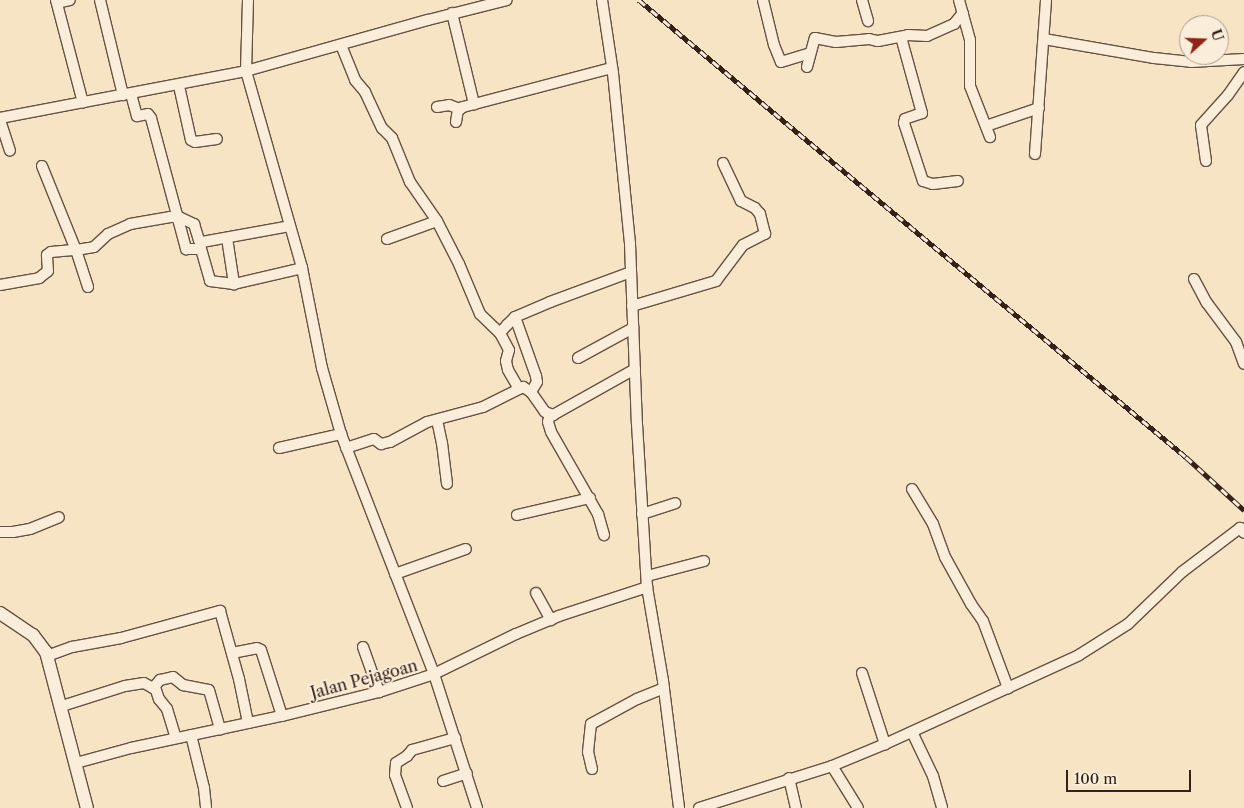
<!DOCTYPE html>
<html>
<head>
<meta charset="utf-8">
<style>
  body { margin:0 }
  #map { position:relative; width:1244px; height:808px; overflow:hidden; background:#f7e4c5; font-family:"Libre Caslon Text",serif }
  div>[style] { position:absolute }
  .roads { filter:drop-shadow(1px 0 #665242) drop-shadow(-1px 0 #665242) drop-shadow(0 1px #665242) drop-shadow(0 -1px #665242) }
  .minor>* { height:10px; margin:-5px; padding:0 5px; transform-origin:5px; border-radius:5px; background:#faedd9 }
  .tertiary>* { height:12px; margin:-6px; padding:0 6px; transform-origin:6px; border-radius:6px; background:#faedd9 }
  .rail>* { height:4.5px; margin-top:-2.25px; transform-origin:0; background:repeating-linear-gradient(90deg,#faedd9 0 8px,#352117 0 16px); box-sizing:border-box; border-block:1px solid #352117 }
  span { translate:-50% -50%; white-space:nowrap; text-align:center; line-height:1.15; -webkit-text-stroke:4px #faedd9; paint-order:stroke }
  .street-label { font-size:16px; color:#352117 }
  .north { position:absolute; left:1179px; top:15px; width:50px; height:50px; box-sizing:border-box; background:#faedd9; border:1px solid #ab9b8b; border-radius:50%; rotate:70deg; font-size:14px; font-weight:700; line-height:20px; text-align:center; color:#352117 }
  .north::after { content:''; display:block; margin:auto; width:18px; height:22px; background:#8f2418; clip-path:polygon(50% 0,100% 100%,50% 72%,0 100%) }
  .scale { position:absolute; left:1066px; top:770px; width:125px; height:22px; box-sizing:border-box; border:2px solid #352117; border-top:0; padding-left:6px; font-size:15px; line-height:18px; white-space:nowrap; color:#352117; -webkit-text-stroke:4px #faedd9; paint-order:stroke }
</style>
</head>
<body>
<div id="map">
  <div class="roads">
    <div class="minor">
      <div style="left:56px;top:0;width:106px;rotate:75.3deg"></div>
      <div style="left:100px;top:0;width:98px;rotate:76.4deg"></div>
      <div style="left:248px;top:0;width:71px;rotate:91.6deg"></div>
      <div style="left:246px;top:71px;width:205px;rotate:74.1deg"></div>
      <div style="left:302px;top:268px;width:102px;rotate:78.7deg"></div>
      <div style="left:322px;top:368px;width:69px;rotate:73.9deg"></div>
      <div style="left:341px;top:434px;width:257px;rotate:68.8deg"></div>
      <div style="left:434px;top:674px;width:141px;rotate:72.2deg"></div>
      <div style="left:602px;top:0;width:74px;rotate:81.4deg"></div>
      <div style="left:613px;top:73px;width:172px;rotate:84.3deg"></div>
      <div style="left:630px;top:244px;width:180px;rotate:87.8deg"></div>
      <div style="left:637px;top:424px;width:163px;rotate:86.5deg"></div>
      <div style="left:647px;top:587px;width:95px;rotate:80.3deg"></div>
      <div style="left:663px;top:681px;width:128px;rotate:82.8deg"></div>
      <div style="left:763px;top:0;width:46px;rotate:76.3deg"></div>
      <div style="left:774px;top:45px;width:18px;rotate:68deg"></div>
      <div style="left:781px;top:62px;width:30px;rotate:-17deg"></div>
      <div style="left:862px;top:0;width:22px;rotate:74deg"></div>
      <div style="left:959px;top:0;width:41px;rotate:74.6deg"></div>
      <div style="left:970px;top:40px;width:46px;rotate:90deg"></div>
      <div style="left:970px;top:86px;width:55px;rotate:68.6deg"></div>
      <div style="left:57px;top:3px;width:13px;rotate:-13deg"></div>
      <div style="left:452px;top:13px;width:94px;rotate:76.4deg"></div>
      <div style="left:901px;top:37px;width:79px;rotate:74.6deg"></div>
      <div style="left:922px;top:113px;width:18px;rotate:161deg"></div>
      <div style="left:905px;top:119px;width:4px;rotate:104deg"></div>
      <div style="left:904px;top:123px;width:61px;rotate:71.9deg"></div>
      <div style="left:923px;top:181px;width:10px;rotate:17deg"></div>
      <div style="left:933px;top:184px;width:25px;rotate:-7deg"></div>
      <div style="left:1044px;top:39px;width:112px;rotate:9.8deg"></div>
      <div style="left:1154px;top:58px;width:37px;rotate:6deg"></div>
      <div style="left:1191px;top:62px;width:53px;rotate:-3.2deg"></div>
      <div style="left:341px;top:45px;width:38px;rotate:68deg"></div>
      <div style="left:355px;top:80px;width:16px;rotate:50deg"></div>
      <div style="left:365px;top:92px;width:40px;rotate:65deg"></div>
      <div style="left:382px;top:128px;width:14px;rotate:45deg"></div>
      <div style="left:392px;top:138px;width:48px;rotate:67.8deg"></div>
      <div style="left:410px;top:182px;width:47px;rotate:55.3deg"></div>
      <div style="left:807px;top:67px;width:30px;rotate:-75deg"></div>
      <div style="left:815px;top:38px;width:21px;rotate:11deg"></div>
      <div style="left:836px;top:42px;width:33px;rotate:-5deg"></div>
      <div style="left:869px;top:39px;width:9px;rotate:13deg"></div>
      <div style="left:878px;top:41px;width:31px;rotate:-11deg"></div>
      <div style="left:908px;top:35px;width:19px;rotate:3deg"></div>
      <div style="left:927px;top:36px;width:30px;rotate:-24deg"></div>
      <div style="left:954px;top:24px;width:14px;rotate:-51deg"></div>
      <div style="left:179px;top:86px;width:55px;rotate:77.5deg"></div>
      <div style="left:191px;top:140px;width:4px;rotate:27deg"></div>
      <div style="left:195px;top:142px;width:22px;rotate:-8deg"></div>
      <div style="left:131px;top:94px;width:23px;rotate:75deg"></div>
      <div style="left:137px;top:116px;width:11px;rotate:-10deg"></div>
      <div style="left:148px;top:114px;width:5px;rotate:53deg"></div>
      <div style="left:151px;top:118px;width:136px;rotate:75deg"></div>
      <div style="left:186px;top:249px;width:15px"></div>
      <div style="left:201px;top:249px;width:33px;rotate:74deg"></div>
      <div style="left:210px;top:281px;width:24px;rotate:7deg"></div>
      <div style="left:437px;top:107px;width:12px;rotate:-9deg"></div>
      <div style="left:449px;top:105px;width:12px;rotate:20deg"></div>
      <div style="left:0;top:118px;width:250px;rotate:-10.8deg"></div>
      <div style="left:246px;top:71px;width:189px;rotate:-15.7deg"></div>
      <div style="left:428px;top:20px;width:81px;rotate:-14.2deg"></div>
      <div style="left:0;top:120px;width:32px;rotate:72deg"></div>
      <div style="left:456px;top:122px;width:12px;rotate:-81deg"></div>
      <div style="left:458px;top:110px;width:6px;rotate:-31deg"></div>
      <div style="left:463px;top:107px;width:154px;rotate:-14.7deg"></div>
      <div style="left:986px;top:126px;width:56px;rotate:-18.8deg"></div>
      <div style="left:1035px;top:154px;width:154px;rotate:-85.9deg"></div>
      <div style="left:1206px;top:161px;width:36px;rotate:-98deg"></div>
      <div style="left:1201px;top:125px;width:40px;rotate:-48deg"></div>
      <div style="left:1228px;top:95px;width:28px;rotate:-55deg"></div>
      <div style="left:42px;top:166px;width:91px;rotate:68deg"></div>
      <div style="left:76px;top:250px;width:18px;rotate:-9deg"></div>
      <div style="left:94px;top:247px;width:19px;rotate:-43deg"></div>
      <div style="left:108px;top:234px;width:24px;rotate:-24deg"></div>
      <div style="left:130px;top:224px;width:41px;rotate:-9.9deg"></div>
      <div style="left:170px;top:217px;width:9px"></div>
      <div style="left:179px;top:217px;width:17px;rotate:25deg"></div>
      <div style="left:194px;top:224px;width:17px;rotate:73deg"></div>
      <div style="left:199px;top:240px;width:4px;rotate:34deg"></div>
      <div style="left:202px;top:242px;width:89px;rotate:-10.3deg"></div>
      <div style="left:227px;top:238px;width:47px;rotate:81.3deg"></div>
      <div style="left:234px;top:284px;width:70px;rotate:-13.2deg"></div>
      <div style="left:387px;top:239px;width:53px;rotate:-19.8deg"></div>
      <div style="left:437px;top:221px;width:48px;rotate:62.9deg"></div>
      <div style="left:459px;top:264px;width:54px;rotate:67.2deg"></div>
      <div style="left:480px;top:314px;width:28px;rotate:44deg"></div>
      <div style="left:1194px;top:279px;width:27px;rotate:62deg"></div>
      <div style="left:1207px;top:303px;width:49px;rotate:53.4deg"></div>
      <div style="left:1236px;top:342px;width:23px;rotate:70deg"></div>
      <div style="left:0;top:285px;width:40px;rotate:-10deg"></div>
      <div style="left:39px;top:278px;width:11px;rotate:-38deg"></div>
      <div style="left:48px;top:271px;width:16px;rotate:-94deg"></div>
      <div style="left:47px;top:255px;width:5px;rotate:-37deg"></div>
      <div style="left:51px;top:252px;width:25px;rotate:-5deg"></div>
      <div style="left:76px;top:250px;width:39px;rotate:72deg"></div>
      <div style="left:632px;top:306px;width:88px;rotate:-16.6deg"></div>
      <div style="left:716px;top:281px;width:45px;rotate:-53.1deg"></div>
      <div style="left:743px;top:245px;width:25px;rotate:-27deg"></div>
      <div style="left:765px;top:234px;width:21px;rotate:-104deg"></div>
      <div style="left:760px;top:214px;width:8px;rotate:-130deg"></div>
      <div style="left:755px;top:208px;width:16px;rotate:-153deg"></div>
      <div style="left:741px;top:201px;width:42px;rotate:-115.3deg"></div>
      <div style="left:515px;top:317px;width:63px;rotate:70.4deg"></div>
      <div style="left:536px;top:376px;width:6px;rotate:81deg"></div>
      <div style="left:537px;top:382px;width:12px;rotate:121deg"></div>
      <div style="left:578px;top:358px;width:63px;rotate:-28.6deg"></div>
      <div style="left:519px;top:389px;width:22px;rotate:-120deg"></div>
      <div style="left:508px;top:370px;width:9px;rotate:-103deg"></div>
      <div style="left:506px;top:361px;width:11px;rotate:-75deg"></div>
      <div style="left:509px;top:350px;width:19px;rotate:-118deg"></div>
      <div style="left:500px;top:333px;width:11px;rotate:-49deg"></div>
      <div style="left:507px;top:325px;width:11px;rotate:-45deg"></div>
      <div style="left:515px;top:317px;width:38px;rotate:-23deg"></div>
      <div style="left:550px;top:302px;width:86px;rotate:-20.3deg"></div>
      <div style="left:550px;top:415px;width:7px;rotate:106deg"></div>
      <div style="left:548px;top:422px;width:10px;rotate:73deg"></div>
      <div style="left:551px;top:432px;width:95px;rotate:60.2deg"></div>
      <div style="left:598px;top:514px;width:22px;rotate:74deg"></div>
      <div style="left:437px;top:420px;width:24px;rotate:78deg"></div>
      <div style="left:442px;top:443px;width:41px;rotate:83deg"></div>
      <div style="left:279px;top:448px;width:64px;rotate:-12.7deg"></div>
      <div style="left:346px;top:448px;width:29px;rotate:-18deg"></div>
      <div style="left:374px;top:439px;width:9px;rotate:36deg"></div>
      <div style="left:381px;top:444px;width:9px;rotate:-13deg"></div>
      <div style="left:390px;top:442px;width:42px;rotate:-28.4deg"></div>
      <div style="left:427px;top:422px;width:58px;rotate:-15deg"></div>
      <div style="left:483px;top:407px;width:45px;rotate:-26.6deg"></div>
      <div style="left:523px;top:387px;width:9px;rotate:32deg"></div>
      <div style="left:531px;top:392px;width:24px;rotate:55deg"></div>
      <div style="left:545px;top:412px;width:9px;rotate:21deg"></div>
      <div style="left:553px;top:415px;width:94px;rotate:-29.3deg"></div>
      <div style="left:912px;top:489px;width:41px;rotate:59deg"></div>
      <div style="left:933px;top:524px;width:35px;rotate:70deg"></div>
      <div style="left:945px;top:557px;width:54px;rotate:61deg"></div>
      <div style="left:971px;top:604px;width:21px;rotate:55deg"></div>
      <div style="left:983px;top:621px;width:72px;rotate:69.5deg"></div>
      <div style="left:642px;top:514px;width:35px;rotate:-18deg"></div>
      <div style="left:517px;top:515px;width:75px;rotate:-13.1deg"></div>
      <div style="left:0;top:532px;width:13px"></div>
      <div style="left:13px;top:532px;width:17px;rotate:-10deg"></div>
      <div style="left:30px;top:529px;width:31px;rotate:-22deg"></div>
      <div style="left:395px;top:574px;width:75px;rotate:-19.4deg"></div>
      <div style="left:647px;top:576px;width:59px;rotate:-14.7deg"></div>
      <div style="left:536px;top:593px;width:31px;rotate:61deg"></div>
      <div style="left:363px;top:647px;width:48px;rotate:70.4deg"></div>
      <div style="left:232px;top:653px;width:25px;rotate:-11deg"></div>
      <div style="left:257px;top:648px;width:4px;rotate:27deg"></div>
      <div style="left:261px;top:650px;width:69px;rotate:72.3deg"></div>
      <div style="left:47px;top:656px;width:27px;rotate:-20deg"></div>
      <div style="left:72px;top:647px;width:50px;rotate:-10.4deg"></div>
      <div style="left:121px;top:638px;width:103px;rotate:-15.3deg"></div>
      <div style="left:220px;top:611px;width:71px;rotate:74.4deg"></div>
      <div style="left:239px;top:679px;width:45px;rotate:78.4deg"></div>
      <div style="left:862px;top:673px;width:75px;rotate:72.1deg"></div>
      <div style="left:155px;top:687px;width:13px;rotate:72deg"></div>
      <div style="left:159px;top:699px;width:13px;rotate:51deg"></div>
      <div style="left:167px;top:709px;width:30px;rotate:73deg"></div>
      <div style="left:62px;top:706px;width:66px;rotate:-17.6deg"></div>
      <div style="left:125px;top:686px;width:19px;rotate:-9deg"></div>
      <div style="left:144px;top:683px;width:10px;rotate:29deg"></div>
      <div style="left:153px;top:688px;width:11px;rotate:-49deg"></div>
      <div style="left:160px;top:680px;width:13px;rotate:-13deg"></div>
      <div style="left:173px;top:677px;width:13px;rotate:39deg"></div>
      <div style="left:183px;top:685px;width:26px;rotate:11deg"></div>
      <div style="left:209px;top:690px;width:41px;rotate:74.2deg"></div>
      <div style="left:912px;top:732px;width:49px;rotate:64.5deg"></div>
      <div style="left:933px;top:776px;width:33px;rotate:74deg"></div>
      <div style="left:191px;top:735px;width:55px;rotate:76.2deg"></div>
      <div style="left:204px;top:788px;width:20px;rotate:84deg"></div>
      <div style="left:76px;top:763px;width:57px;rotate:-15.3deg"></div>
      <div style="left:131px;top:748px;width:154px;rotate:-12deg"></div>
      <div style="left:282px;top:716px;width:100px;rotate:-13.9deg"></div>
      <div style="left:379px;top:692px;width:58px;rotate:-18.1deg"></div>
      <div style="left:434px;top:674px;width:91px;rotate:-26deg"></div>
      <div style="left:516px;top:634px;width:47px;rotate:-22.7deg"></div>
      <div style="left:559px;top:616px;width:93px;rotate:-18.2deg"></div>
      <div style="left:832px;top:766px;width:49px;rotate:58.2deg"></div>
      <div style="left:592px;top:769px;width:17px;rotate:-103deg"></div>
      <div style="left:588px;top:752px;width:28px;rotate:-84deg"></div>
      <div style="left:591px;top:724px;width:52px;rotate:-28.5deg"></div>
      <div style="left:637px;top:699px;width:29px;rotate:-22deg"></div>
      <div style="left:789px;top:778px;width:31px;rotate:77deg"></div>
      <div style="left:443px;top:781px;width:25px;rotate:-18deg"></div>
      <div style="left:407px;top:808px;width:35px;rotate:-110deg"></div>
      <div style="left:395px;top:775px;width:12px;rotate:-85deg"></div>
      <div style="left:396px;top:763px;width:13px;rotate:-32deg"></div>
      <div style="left:407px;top:756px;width:8px;rotate:-50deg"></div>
      <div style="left:412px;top:750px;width:45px;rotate:-15.6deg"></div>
      <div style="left:699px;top:808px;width:139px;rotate:-17.5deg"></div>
      <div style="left:832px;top:766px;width:57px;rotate:-22.5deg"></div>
      <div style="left:885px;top:744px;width:213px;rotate:-24.6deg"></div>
      <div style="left:1079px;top:655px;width:58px;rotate:-32.3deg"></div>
      <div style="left:1128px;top:624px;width:75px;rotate:-43.9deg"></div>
      <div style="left:1182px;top:572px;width:73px;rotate:-37.2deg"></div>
      <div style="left:1240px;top:528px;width:6px;rotate:51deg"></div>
    </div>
    <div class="tertiary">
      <div style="left:0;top:613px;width:40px;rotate:34deg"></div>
      <div style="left:33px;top:635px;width:21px;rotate:53deg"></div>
      <div style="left:46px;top:652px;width:161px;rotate:75.3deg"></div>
    </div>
  </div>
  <div class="rail">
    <div style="left:639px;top:0;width:713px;rotate:39.88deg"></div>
    <div style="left:1186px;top:457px;width:79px;rotate:42.4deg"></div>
  </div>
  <div class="street-label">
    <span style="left:364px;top:679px;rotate:-15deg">Jalan Pejagoan</span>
  </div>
  <div class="north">U</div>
  <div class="scale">100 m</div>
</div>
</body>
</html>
